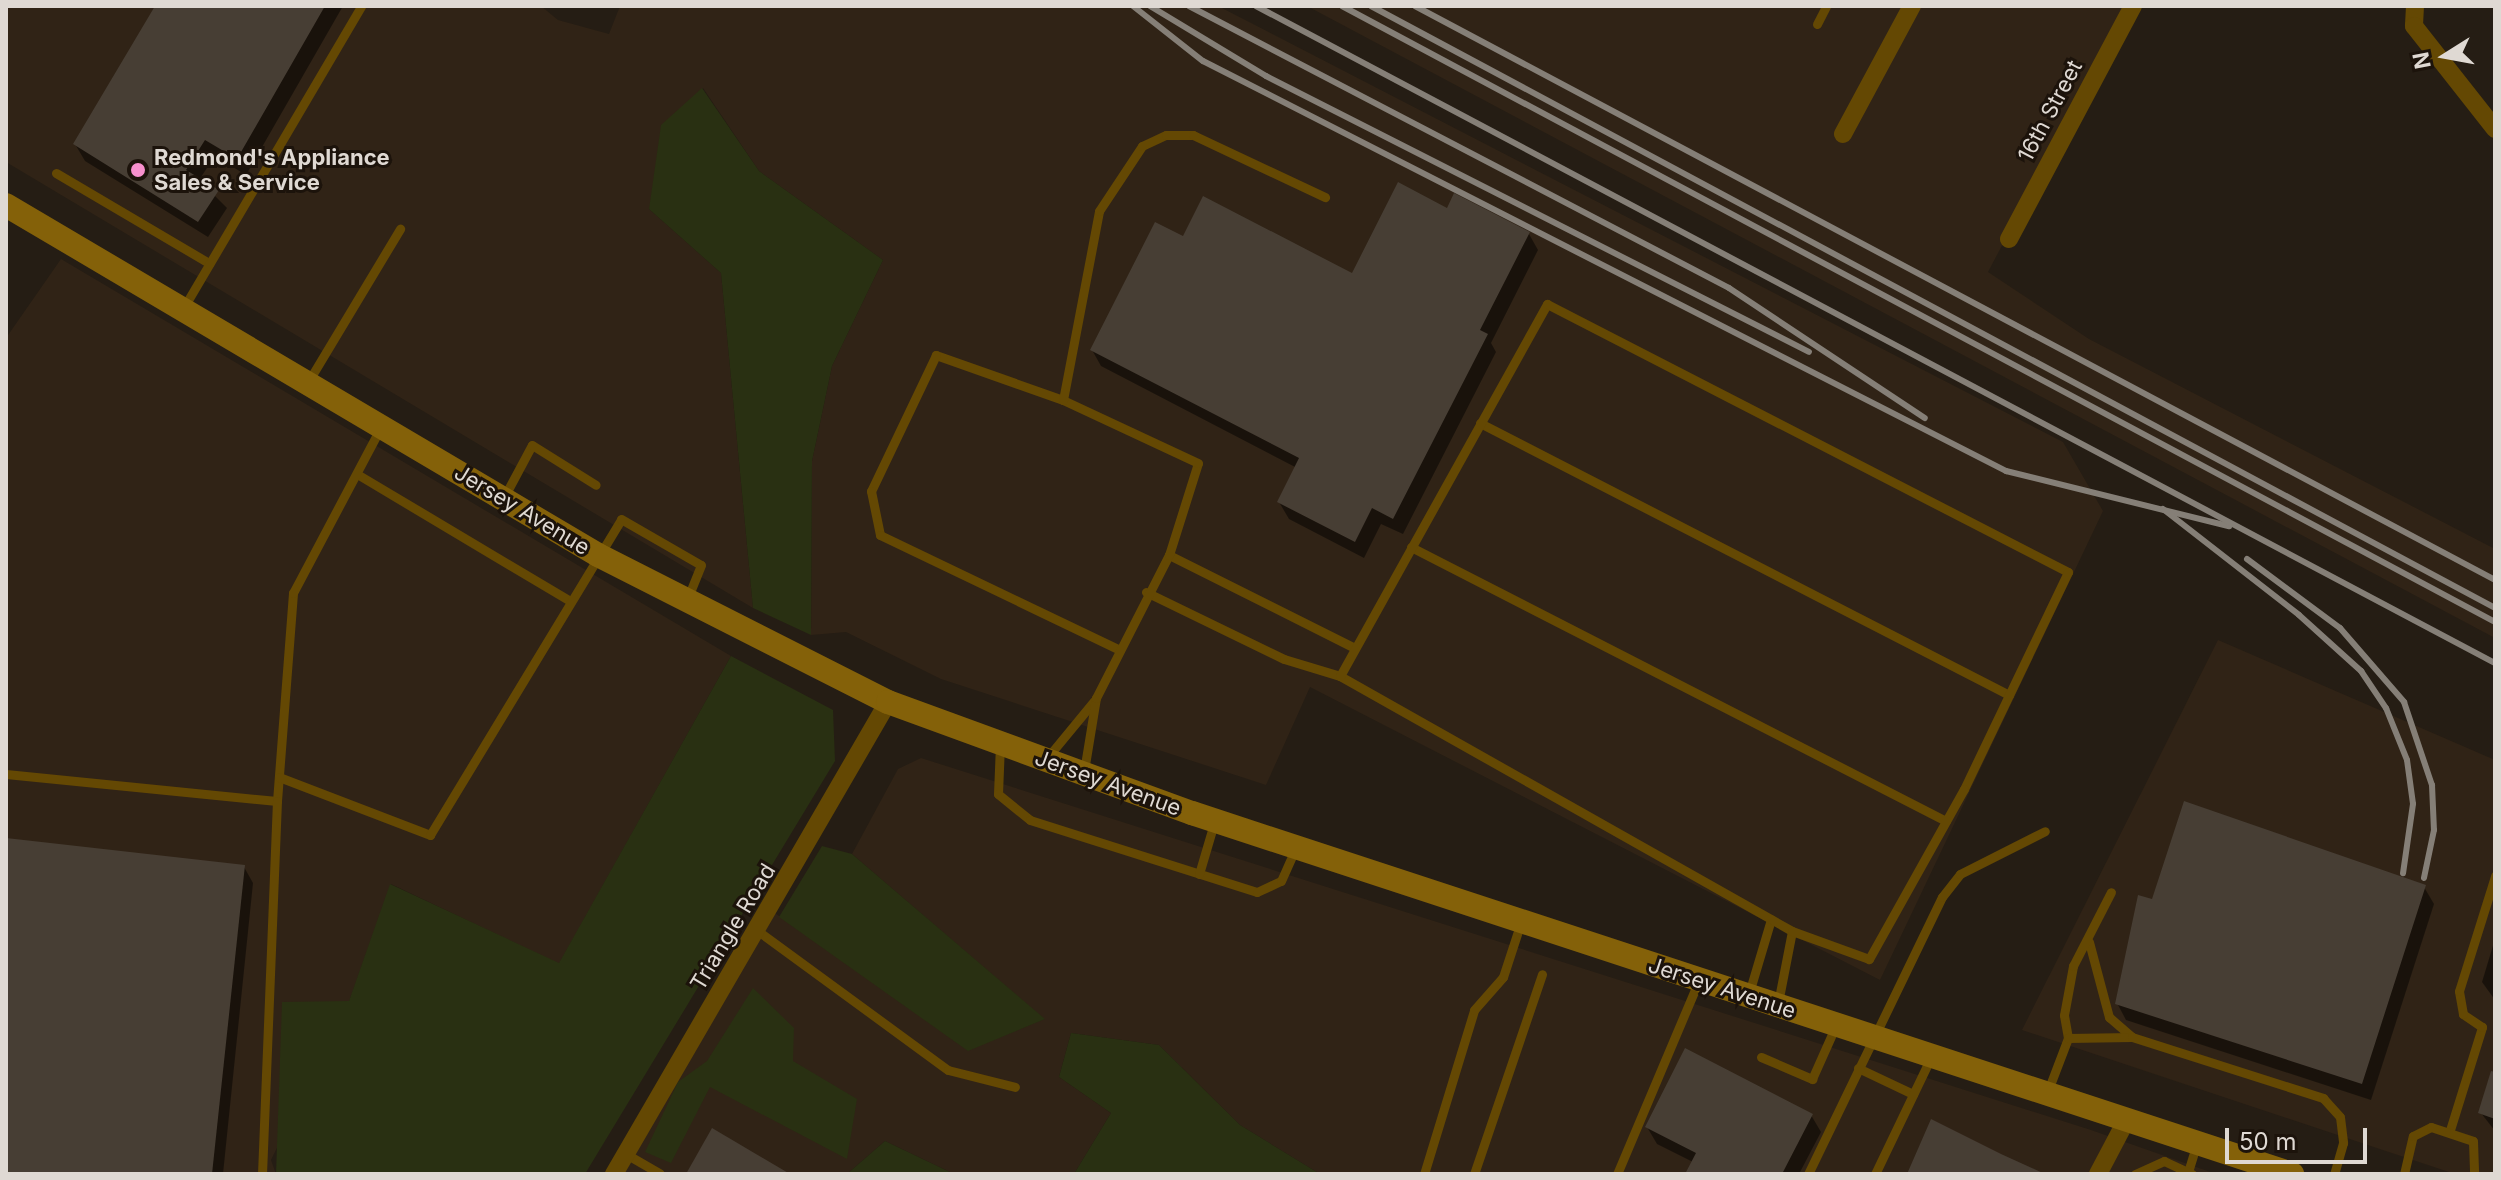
<!DOCTYPE html>
<html>
<head>
<meta charset="utf-8">
<style>
  body { margin:0 }
  #map { position:relative; width:2501px; height:1180px; overflow:hidden; background:#251d14; font-family:Inter,sans-serif }
  div>[style] { position:absolute }
  .built>* { inset:0; background:#302316 }
  .green>* { inset:0; background:#293012 }
  .shadow>* { inset:0; background:#0007 }
  .building>* { inset:0; background:#473e34 }
  .lane>* { height:9px; margin:-4.5px; padding:0 4.5px; transform-origin:4.5px; border-radius:4.5px; background:#644803 }
  .street>* { height:18px; margin:-9px; padding:0 9px; transform-origin:9px; border-radius:9px; background:#644803 }
  .secondary>* { height:24px; margin:-12px; padding:0 12px; transform-origin:12px; border-radius:12px; background:#846109 }
  .rail>* { height:6px; margin:-3px; padding:0 3px; transform-origin:3px; border-radius:3px; background:#857f77 }
  .dots>* { width:22px; height:22px; translate:-50% -50%; box-sizing:border-box; border:4px solid #1c130b; border-radius:50% }
  span { translate:-50% -50%; white-space:nowrap; text-align:center; line-height:1.15; -webkit-text-stroke:6px #1c130b; paint-order:stroke }
  .street-label { font-size:22px; color:#dfd9d3 }
  .poi-label { font-size:22px; color:#dfd9d3; font-weight:700 }
  .left { translate:0 -50%; text-align:left }
  .frame { position:absolute; inset:0; border:8px solid #dfd9d3; pointer-events:none }
  .north { position:absolute; left:2405px; top:16px; width:80px; height:80px; -webkit-text-stroke:6px #1c130b; paint-order:stroke; rotate:259deg; font-size:22px; font-weight:700; line-height:32px; text-align:center; color:#dfd9d3 }
  .north::after { content:''; display:block; margin:auto; width:28px; height:36px; background:#dfd9d3; clip-path:polygon(50% 0,100% 100%,50% 72%,0 100%) }
  .scale { position:absolute; left:2225px; top:1128px; width:142px; height:36px; box-sizing:border-box; border:4px solid #dfd9d3; border-top:0; padding-left:10px; font-size:24px; line-height:28px; white-space:nowrap; color:#dfd9d3; -webkit-text-stroke:6px #1c130b; paint-order:stroke }
</style>
</head>
<body>
<div id="map">
  <div class="built">
    <div style="clip-path:polygon(6px 6px,541px 6px,558px 20px,609px 34px,620px 6px,1218px 6px,2063px 442px,2103px 511px,1880px 980px,1310px 687px,1266px 785px,941px 679px,846px 632px,811px 635px,812px 461px,832px 366px,883px 260px,759px 171px,703px 88px,649px 209px,721px 273px,753px 608px,6px 162px)"></div>
    <div style="clip-path:polygon(1307px 6px,2129px 6px,1988px 272px,2089px 339px,2495px 549px,2495px 638px)"></div>
    <div style="clip-path:polygon(61px 259px,731px 656px,559px 964px,391px 884px,349px 1002px,271px 1160px,276px 1174px,6px 1174px,6px 338px)"></div>
    <div style="clip-path:polygon(2218px 640px,2495px 760px,2495px 1174px,2455px 1174px,2022px 1030px)"></div>
    <div style="clip-path:polygon(921px 758px,2091px 1130px,2216px 1174px,1320px 1174px,1240px 1125px,1159px 1045px,1071px 1033px,1059px 1077px,1111px 1113px,1074px 1174px,954px 1174px,885px 1141px,847px 1174px,614px 1174px,765px 906px,968px 1050px,1044px 1019px,852px 854px,898px 769px)"></div>
  </div>
  <div class="green">
    <div style="clip-path:polygon(702px 88px,759px 171px,883px 260px,832px 366px,812px 461px,811px 635px,753px 608px,721px 273px,649px 209px,661px 125px)"></div>
    <div style="clip-path:polygon(731px 656px,833px 710px,835px 761px,585px 1174px,276px 1174px,282px 1002px,349px 1001px,390px 884px,559px 963px)"></div>
    <div style="clip-path:polygon(822px 846px,852px 854px,1045px 1019px,968px 1051px,779px 917px)"></div>
    <div style="clip-path:polygon(753px 988px,794px 1028px,793px 1061px,857px 1099px,847px 1159px,710px 1087px,671px 1163px,645px 1152px,678px 1082px,707px 1061px)"></div>
    <div style="clip-path:polygon(1071px 1033px,1159px 1045px,1240px 1125px,1320px 1174px,1074px 1174px,1111px 1113px,1059px 1077px)"></div>
    <div style="clip-path:polygon(885px 1141px,954px 1174px,847px 1174px)"></div>
  </div>
  <div class="shadow">
    <div style="clip-path:polygon(157px 6px,343px 6px,246px 175px,215px 156px,199px 180px,227px 208px,208px 237px,85px 161px,75px 144px)"></div>
    <div style="clip-path:polygon(1448px 211px,1529px 234px,1538px 250px,1491px 343px,1496px 352px,1403px 534px,1381px 524px,1364px 558px,1289px 519px,1279px 502px,1297px 468px,1101px 366px,1092px 350px,1184px 239px,1352px 276px)"></div>
    <div style="clip-path:polygon(6px 840px,244px 867px,253px 883px,223px 1174px,6px 1174px)"></div>
    <div style="clip-path:polygon(2424px 887px,2434px 904px,2371px 1100px,2126px 1020px,2117px 1003px,2153px 901px)"></div>
    <div style="clip-path:polygon(2495px 939px,2495px 1000px,2482px 982px)"></div>
    <div style="clip-path:polygon(2495px 1066px,2495px 1131px,2481px 1113px)"></div>
    <div style="clip-path:polygon(1811px 1115px,1821px 1132px,1799px 1174px,1687px 1174px,1693px 1162px,1657px 1144px,1647px 1127px)"></div>
  </div>
  <div class="building">
    <div style="clip-path:polygon(155px 6px,325px 6px,237px 159px,205px 140px,186px 170px,219px 190px,198px 222px,73px 144px)"></div>
    <div style="clip-path:polygon(1398px 182px,1447px 208px,1454px 193px,1530px 232px,1480px 330px,1488px 334px,1393px 519px,1372px 508px,1355px 542px,1277px 502px,1299px 458px,1090px 350px,1155px 222px,1183px 236px,1203px 196px,1352px 273px)"></div>
    <div style="clip-path:polygon(2184px 801px,2426px 885px,2362px 1084px,2115px 1004px,2138px 895px,2152px 899px)"></div>
    <div style="clip-path:polygon(6px 838px,245px 865px,212px 1174px,6px 1174px)"></div>
    <div style="clip-path:polygon(1685px 1048px,1813px 1114px,1782px 1174px,1685px 1174px,1696px 1153px,1645px 1127px)"></div>
    <div style="clip-path:polygon(2491px 1071px,2495px 1072px,2495px 1119px,2478px 1113px)"></div>
    <div style="clip-path:polygon(1931px 1119px,2001px 1154px,2045px 1174px,1907px 1174px)"></div>
    <div style="clip-path:polygon(712px 1128px,790px 1174px,686px 1174px)"></div>
  </div>
  <div class="lane">
    <div style="left:1817px;top:24px;width:20px;rotate:-63deg"></div>
    <div style="left:56px;top:173px;width:178px;rotate:30.5deg"></div>
    <div style="left:184px;top:307px;width:349px;rotate:-59.5deg"></div>
    <div style="left:308px;top:382px;width:179px;rotate:-59deg"></div>
    <div style="left:1063px;top:400px;width:135px;rotate:-160.5deg"></div>
    <div style="left:936px;top:355px;width:151px;rotate:115.5deg"></div>
    <div style="left:871px;top:491px;width:45px;rotate:78.4deg"></div>
    <div style="left:880px;top:535px;width:264px;rotate:25.6deg"></div>
    <div style="left:1480px;top:423px;width:595px;rotate:27.21deg"></div>
    <div style="left:357px;top:474px;width:248px;rotate:30.8deg"></div>
    <div style="left:503px;top:499px;width:61px;rotate:-61.8deg"></div>
    <div style="left:532px;top:445px;width:75px;rotate:32deg"></div>
    <div style="left:1411px;top:547px;width:601px;rotate:27.12deg"></div>
    <div style="left:1169px;top:555px;width:208px;rotate:26.6deg"></div>
    <div style="left:1146px;top:592px;width:153px;rotate:25.9deg"></div>
    <div style="left:1284px;top:659px;width:59px;rotate:16.9deg"></div>
    <div style="left:1000px;top:744px;width:50px;rotate:92.3deg"></div>
    <div style="left:998px;top:794px;width:41px;rotate:39.1deg"></div>
    <div style="left:1030px;top:820px;width:238px;rotate:17.6deg"></div>
    <div style="left:1257px;top:892px;width:26px;rotate:-25deg"></div>
    <div style="left:1281px;top:881px;width:37px;rotate:-66deg"></div>
    <div style="left:1047px;top:758px;width:74px;rotate:-50.5deg"></div>
    <div style="left:1084px;top:771px;width:74px;rotate:-80.7deg"></div>
    <div style="left:1096px;top:698px;width:161px;rotate:-63deg"></div>
    <div style="left:1169px;top:555px;width:96px;rotate:-72.5deg"></div>
    <div style="left:1198px;top:463px;width:149px;rotate:-155deg"></div>
    <div style="left:1063px;top:400px;width:192px;rotate:-79.2deg"></div>
    <div style="left:1099px;top:211px;width:78px;rotate:-56.5deg"></div>
    <div style="left:1142px;top:146px;width:26px;rotate:-25deg"></div>
    <div style="left:1166px;top:135px;width:27px"></div>
    <div style="left:1193px;top:135px;width:146px;rotate:25.2deg"></div>
    <div style="left:6px;top:774px;width:272px;rotate:5.7deg"></div>
    <div style="left:277px;top:801px;width:209px;rotate:-85.6deg"></div>
    <div style="left:293px;top:593px;width:186px;rotate:-62.1deg"></div>
    <div style="left:279px;top:777px;width:162px;rotate:21deg"></div>
    <div style="left:430px;top:835px;width:369px;rotate:-58.8deg"></div>
    <div style="left:621px;top:519px;width:92px;rotate:29.9deg"></div>
    <div style="left:701px;top:565px;width:35px;rotate:112deg"></div>
    <div style="left:1199px;top:874px;width:53px;rotate:-73.6deg"></div>
    <div style="left:758px;top:931px;width:235px;rotate:36.2deg"></div>
    <div style="left:948px;top:1070px;width:69px;rotate:14.2deg"></div>
    <div style="left:2089px;top:942px;width:78px;rotate:75.1deg"></div>
    <div style="left:2109px;top:1017px;width:30px;rotate:41deg"></div>
    <div style="left:1749px;top:993px;width:77px;rotate:-73.4deg"></div>
    <div style="left:1778px;top:1003px;width:73px;rotate:-79deg"></div>
    <div style="left:1792px;top:931px;width:519px;rotate:-150.57deg"></div>
    <div style="left:1340px;top:676px;width:426px;rotate:-60.9deg"></div>
    <div style="left:1547px;top:304px;width:586px;rotate:27.22deg"></div>
    <div style="left:2068px;top:572px;width:241px;rotate:115.6deg"></div>
    <div style="left:1964px;top:789px;width:195px;rotate:119.2deg"></div>
    <div style="left:1869px;top:959px;width:82px;rotate:-160deg"></div>
    <div style="left:2068px;top:1038px;width:23px;rotate:-100deg"></div>
    <div style="left:2064px;top:1015px;width:50px;rotate:-79.6deg"></div>
    <div style="left:2073px;top:966px;width:83px;rotate:-62.8deg"></div>
    <div style="left:1761px;top:1057px;width:56px;rotate:23.3deg"></div>
    <div style="left:1812px;top:1079px;width:59px;rotate:-66deg"></div>
    <div style="left:1858px;top:1068px;width:61px;rotate:25.3deg"></div>
    <div style="left:2047px;top:1093px;width:59px;rotate:-69.1deg"></div>
    <div style="left:2068px;top:1038px;width:64px;rotate:-0.9deg"></div>
    <div style="left:2132px;top:1037px;width:201px;rotate:17.7deg"></div>
    <div style="left:2323px;top:1098px;width:25px;rotate:48deg"></div>
    <div style="left:2340px;top:1117px;width:26px;rotate:83deg"></div>
    <div style="left:2343px;top:1143px;width:32px;rotate:106deg"></div>
    <div style="left:2450px;top:1130px;width:108px;rotate:-72.7deg"></div>
    <div style="left:2482px;top:1027px;width:23px;rotate:-146deg"></div>
    <div style="left:2463px;top:1014px;width:23px;rotate:-100deg"></div>
    <div style="left:2459px;top:991px;width:121px;rotate:-72.6deg"></div>
    <div style="left:626px;top:1154px;width:39px;rotate:30deg"></div>
    <div style="left:2188px;top:1172px;width:28px;rotate:-73deg"></div>
    <div style="left:262px;top:1174px;width:373px;rotate:-87.7deg"></div>
    <div style="left:1424px;top:1174px;width:171px;rotate:-73deg"></div>
    <div style="left:1474px;top:1010px;width:44px;rotate:-48.7deg"></div>
    <div style="left:1503px;top:977px;width:58px;rotate:-71.9deg"></div>
    <div style="left:1474px;top:1174px;width:211px;rotate:-71.2deg"></div>
    <div style="left:1617px;top:1174px;width:211px;rotate:-67.1deg"></div>
    <div style="left:1808px;top:1174px;width:308px;rotate:-64.2deg"></div>
    <div style="left:1942px;top:897px;width:29px;rotate:-52deg"></div>
    <div style="left:1960px;top:874px;width:95px;rotate:-26.8deg"></div>
    <div style="left:1875px;top:1174px;width:130px;rotate:-64.4deg"></div>
    <div style="left:2135px;top:1174px;width:32px;rotate:-24deg"></div>
    <div style="left:2164px;top:1161px;width:31px;rotate:25deg"></div>
    <div style="left:2404px;top:1174px;width:39px;rotate:-77deg"></div>
    <div style="left:2413px;top:1136px;width:20px;rotate:-27deg"></div>
    <div style="left:2431px;top:1127px;width:44px;rotate:18.4deg"></div>
    <div style="left:2473px;top:1141px;width:33px;rotate:88deg"></div>
  </div>
  <div class="street">
    <div style="left:2415px;top:6px;width:20px;rotate:93deg"></div>
    <div style="left:2414px;top:26px;width:131px;rotate:51.8deg"></div>
    <div style="left:1843px;top:134px;width:145px;rotate:-61.7deg"></div>
    <div style="left:2009px;top:239px;width:264px;rotate:-62deg"></div>
    <div style="left:614px;top:1174px;width:546px;rotate:-59.86deg"></div>
    <div style="left:2098px;top:1174px;width:60px;rotate:-62.2deg"></div>
  </div>
  <div class="secondary">
    <div style="left:6px;top:205px;width:688px;rotate:30.59deg"></div>
    <div style="left:598px;top:555px;width:325px;rotate:26.9deg"></div>
    <div style="left:888px;top:702px;width:324px;rotate:20.1deg"></div>
    <div style="left:1192px;top:813px;width:1158px;rotate:18.17deg"></div>
  </div>
  <div class="rail">
    <div style="left:1133px;top:6px;width:89px;rotate:38.2deg"></div>
    <div style="left:1203px;top:61px;width:902px;rotate:27.05deg"></div>
    <div style="left:2006px;top:471px;width:230px;rotate:13.9deg"></div>
    <div style="left:1150px;top:6px;width:135px;rotate:31.1deg"></div>
    <div style="left:1266px;top:76px;width:609px;rotate:26.94deg"></div>
    <div style="left:1189px;top:6px;width:609px;rotate:27.57deg"></div>
    <div style="left:1729px;top:288px;width:235px;rotate:33.6deg"></div>
    <div style="left:1256px;top:6px;width:1402px;rotate:27.94deg"></div>
    <div style="left:1342px;top:6px;width:1307px;rotate:28.11deg"></div>
    <div style="left:1371px;top:6px;width:1275px;rotate:28.17deg"></div>
    <div style="left:1415px;top:6px;width:1223px;rotate:27.99deg"></div>
    <div style="left:2163px;top:509px;width:172px;rotate:37.9deg"></div>
    <div style="left:2299px;top:615px;width:84px;rotate:42.1deg"></div>
    <div style="left:2361px;top:671px;width:45px;rotate:56deg"></div>
    <div style="left:2386px;top:708px;width:56px;rotate:68deg"></div>
    <div style="left:2407px;top:760px;width:44px;rotate:82.2deg"></div>
    <div style="left:2413px;top:804px;width:70px;rotate:98.2deg"></div>
    <div style="left:2247px;top:559px;width:116px;rotate:36.6deg"></div>
    <div style="left:2340px;top:628px;width:98px;rotate:49.1deg"></div>
    <div style="left:2404px;top:702px;width:88px;rotate:71.4deg"></div>
    <div style="left:2432px;top:785px;width:45px;rotate:87.5deg"></div>
    <div style="left:2434px;top:830px;width:49px;rotate:101.8deg"></div>
  </div>
  <div class="dots">
    <div style="left:138px;top:170px;background:#f790cd"></div>
  </div>
  <div class="street-label">
    <span style="left:2050px;top:111px;rotate:-62deg">16th Street</span>
    <span style="left:522px;top:510px;rotate:31deg">Jersey Avenue</span>
    <span style="left:1108px;top:783px;rotate:20deg">Jersey Avenue</span>
    <span style="left:733px;top:927px;rotate:-59deg">Triangle Road</span>
    <span style="left:1722px;top:988px;rotate:18deg">Jersey Avenue</span>
  </div>
  <div class="poi-label">
    <span class="left" style="left:154px;top:170px">Redmond's Appliance<br>Sales &amp; Service</span>
  </div>
  <div class="frame"></div>
  <div class="north">N</div>
  <div class="scale">50 m</div>
</div>
</body>
</html>
